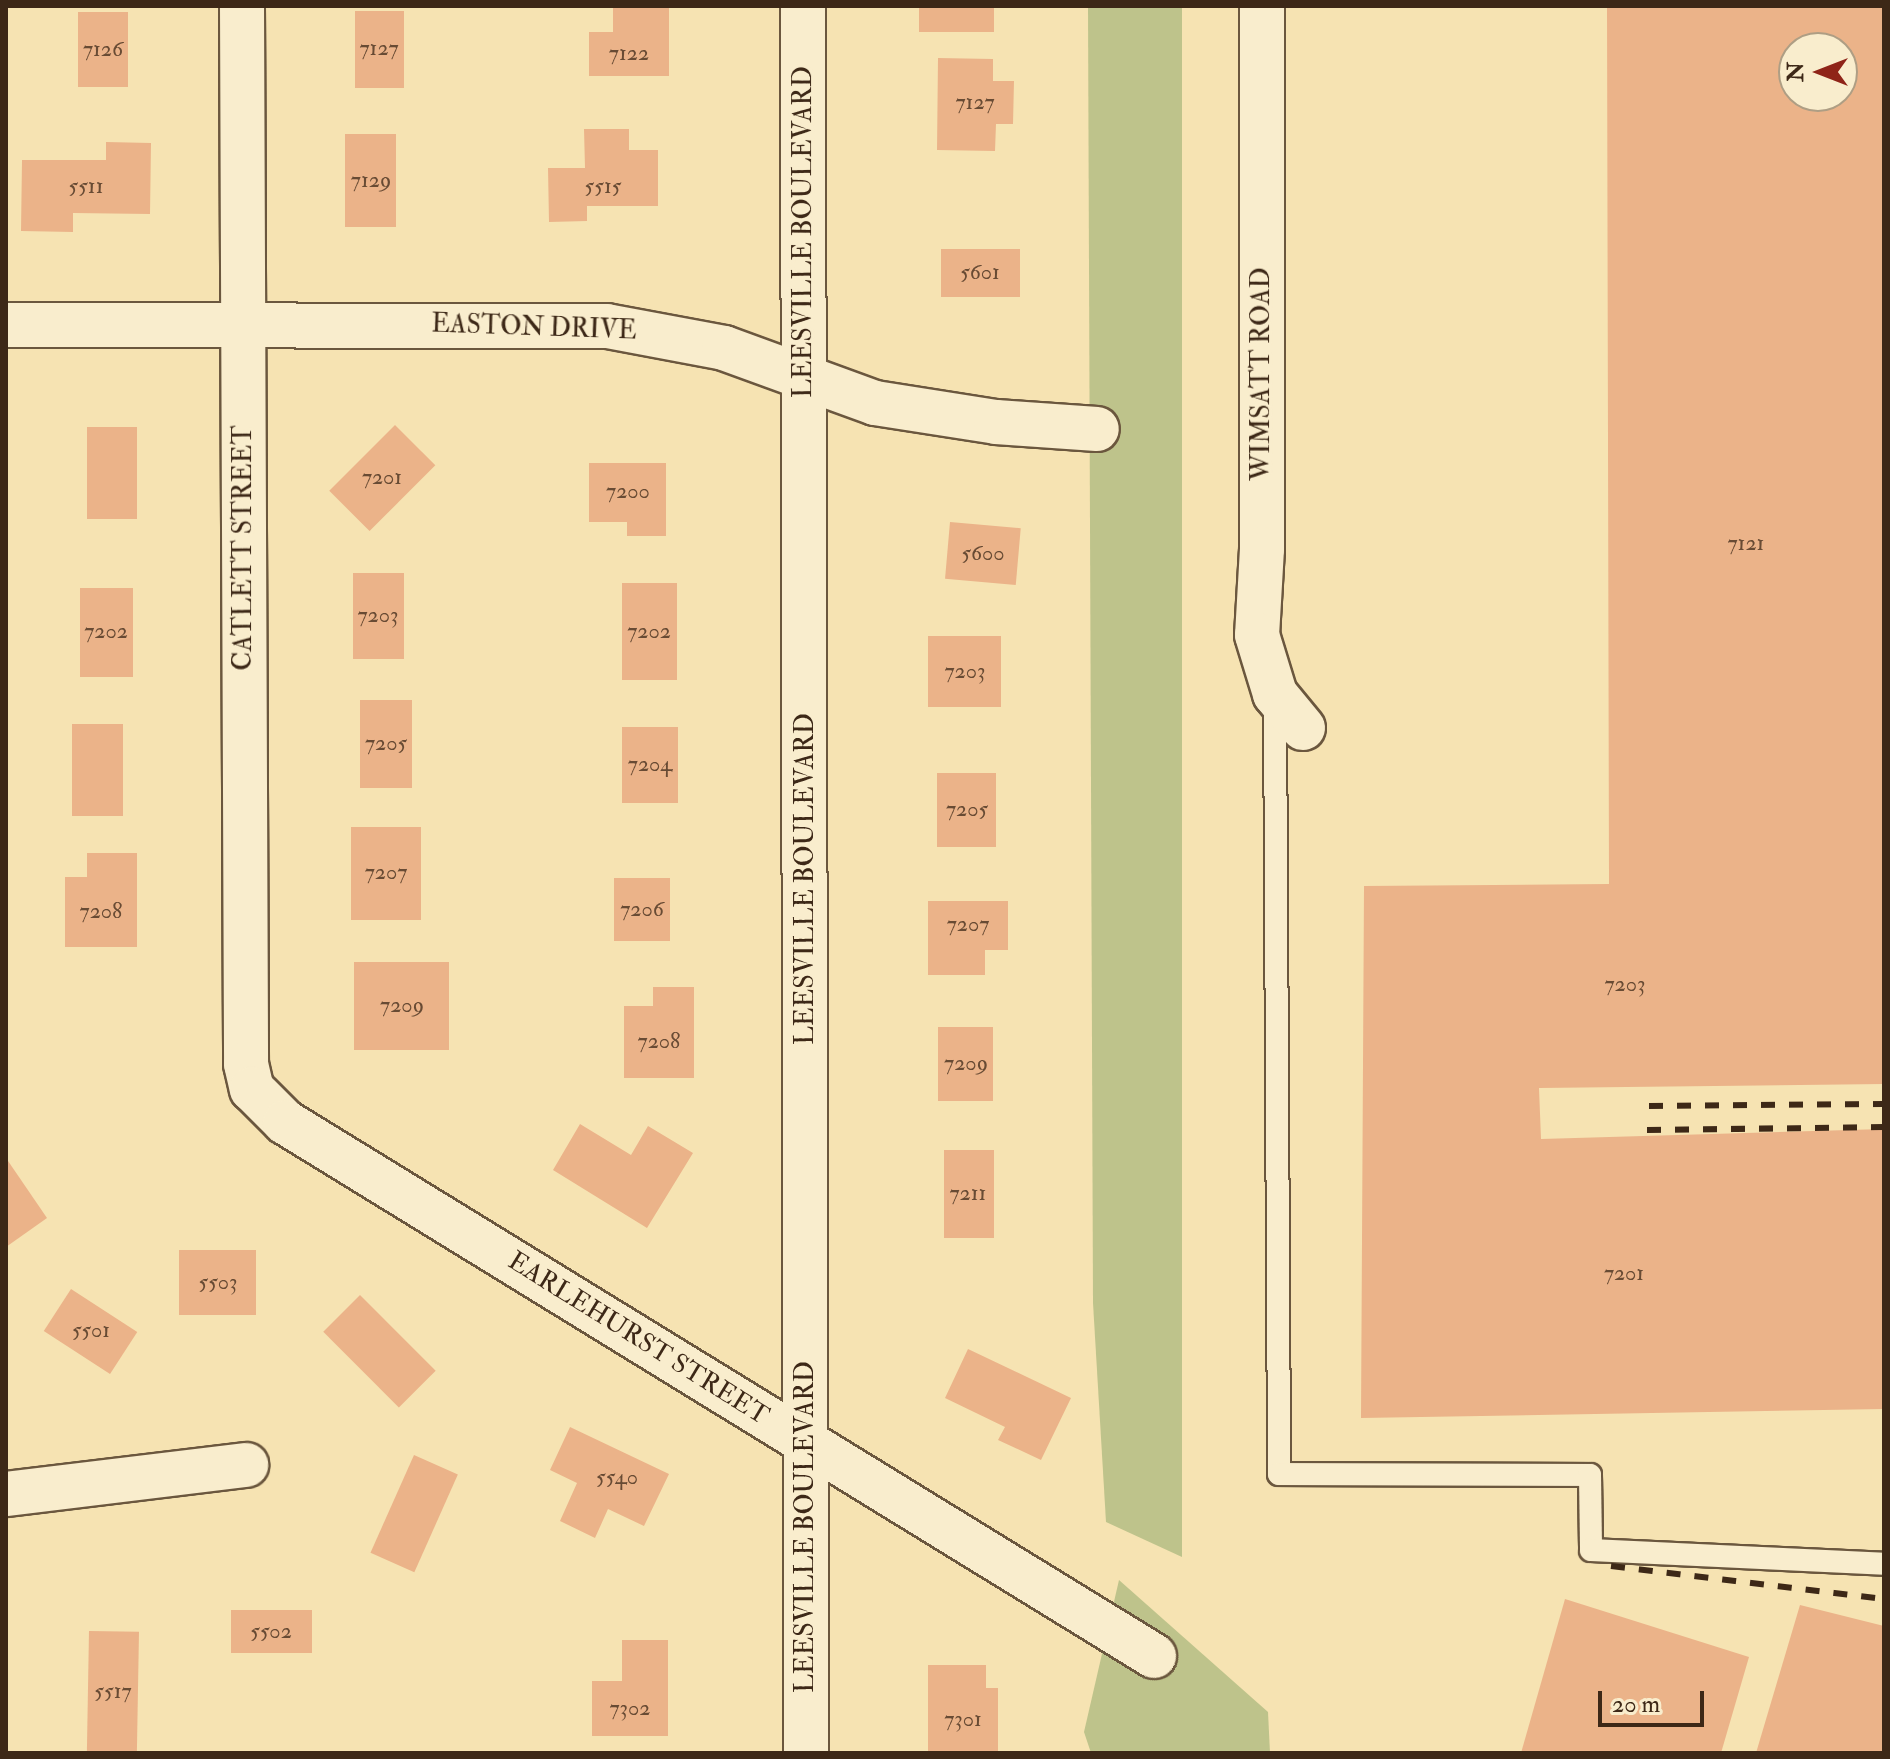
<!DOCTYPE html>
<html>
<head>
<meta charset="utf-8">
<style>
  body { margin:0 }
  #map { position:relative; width:1890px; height:1759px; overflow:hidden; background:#f6e3b2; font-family:"IM FELL Double Pica",serif }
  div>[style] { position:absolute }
  .green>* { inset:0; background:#bec38b }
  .building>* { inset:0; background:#ebb389; transform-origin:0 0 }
  .roads { filter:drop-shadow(2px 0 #6b573e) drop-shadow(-2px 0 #6b573e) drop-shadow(0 2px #6b573e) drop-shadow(0 -2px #6b573e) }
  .lane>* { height:22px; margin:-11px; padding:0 11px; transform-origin:11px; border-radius:11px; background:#f9edcd }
  .street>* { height:44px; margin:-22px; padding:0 22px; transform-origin:22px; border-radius:22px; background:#f9edcd }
  .secondary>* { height:44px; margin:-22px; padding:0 22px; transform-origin:22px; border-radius:22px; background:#f9edcd }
  .rail>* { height:6px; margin-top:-3px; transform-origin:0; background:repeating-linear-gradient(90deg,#3d2817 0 14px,transparent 0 28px) }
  span { translate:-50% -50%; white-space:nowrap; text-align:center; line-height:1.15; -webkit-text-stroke:6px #f9edcd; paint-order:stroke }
  .number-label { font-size:22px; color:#684b34 }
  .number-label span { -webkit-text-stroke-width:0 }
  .street-label { font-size:26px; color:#3d2817 }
  .frame { position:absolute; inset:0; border:8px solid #3d2817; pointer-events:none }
  .north { position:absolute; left:1778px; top:32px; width:80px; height:80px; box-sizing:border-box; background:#f9edcd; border:2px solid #ae9e84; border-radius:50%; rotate:270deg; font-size:22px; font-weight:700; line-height:32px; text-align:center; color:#3d2817 }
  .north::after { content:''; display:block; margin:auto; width:28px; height:36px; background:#8f2418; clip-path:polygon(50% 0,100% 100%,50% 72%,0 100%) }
  .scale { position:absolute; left:1598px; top:1691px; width:106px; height:36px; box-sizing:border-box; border:4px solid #3d2817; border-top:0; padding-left:10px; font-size:24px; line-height:28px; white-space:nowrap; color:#3d2817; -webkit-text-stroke:6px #f9edcd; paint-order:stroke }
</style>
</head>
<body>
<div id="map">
  <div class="green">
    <div style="clip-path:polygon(1088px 6px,1182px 6px,1182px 1557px,1106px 1522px,1093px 1303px)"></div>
    <div style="clip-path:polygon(1119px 1580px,1268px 1712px,1270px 1753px,1091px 1753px,1084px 1732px)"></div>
  </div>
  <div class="building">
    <div style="clip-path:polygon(613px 6px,669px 6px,669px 76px,589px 76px,589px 32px,613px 32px)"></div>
    <div style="left:919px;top:6px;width:75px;height:26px"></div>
    <div style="clip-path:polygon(evenodd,1607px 6px,1884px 6px,1884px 1084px,1539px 1088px,1541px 1139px,1884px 1129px,1884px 1409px,1361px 1418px,1364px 886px,1609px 884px,1607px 6px,1794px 48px,1842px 48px,1842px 96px,1794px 96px,1794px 48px)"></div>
    <div style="left:355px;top:11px;width:49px;height:77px"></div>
    <div style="left:78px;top:12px;width:50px;height:75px"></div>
    <div style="clip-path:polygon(938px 58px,993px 59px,993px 81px,1014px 81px,1013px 124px,996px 124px,995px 151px,937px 150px)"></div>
    <div style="clip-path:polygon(584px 129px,629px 129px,629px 150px,658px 150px,658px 206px,587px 206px,587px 221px,549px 222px,548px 168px,585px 168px)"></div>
    <div style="left:345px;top:134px;width:51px;height:93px"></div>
    <div style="clip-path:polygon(106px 142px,151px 143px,150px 214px,73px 213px,73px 232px,21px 231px,22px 160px,106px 160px)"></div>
    <div style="left:941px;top:249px;width:79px;height:48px"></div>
    <div style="left:395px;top:425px;width:57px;height:93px;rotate:45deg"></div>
    <div style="left:87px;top:427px;width:50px;height:92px"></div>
    <div style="clip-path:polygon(589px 463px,666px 463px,666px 536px,627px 536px,627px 522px,589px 522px)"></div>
    <div style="left:950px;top:522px;width:71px;height:57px;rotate:5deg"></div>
    <div style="left:353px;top:573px;width:51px;height:86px"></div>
    <div style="left:622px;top:583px;width:55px;height:97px"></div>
    <div style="left:80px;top:588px;width:53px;height:89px"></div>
    <div style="left:928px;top:636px;width:73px;height:71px"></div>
    <div style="left:360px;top:700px;width:52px;height:88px"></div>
    <div style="left:72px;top:724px;width:51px;height:92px"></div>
    <div style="left:622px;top:727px;width:56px;height:76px"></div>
    <div style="left:937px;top:773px;width:59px;height:74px"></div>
    <div style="left:351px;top:827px;width:70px;height:93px"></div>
    <div style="clip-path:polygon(87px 853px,137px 853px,137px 947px,65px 947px,65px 877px,87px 877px)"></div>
    <div style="left:614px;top:878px;width:56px;height:63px"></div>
    <div style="clip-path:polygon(928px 901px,1008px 901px,1008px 950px,985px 950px,985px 975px,928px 975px)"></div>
    <div style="left:449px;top:962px;width:88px;height:95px;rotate:90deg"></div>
    <div style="clip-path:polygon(653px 987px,694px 987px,694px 1078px,624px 1078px,624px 1006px,653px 1006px)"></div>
    <div style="left:938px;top:1027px;width:55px;height:74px"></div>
    <div style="clip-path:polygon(580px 1124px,631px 1155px,648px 1126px,693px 1153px,647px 1228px,553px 1170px)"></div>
    <div style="left:944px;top:1150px;width:50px;height:88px"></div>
    <div style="clip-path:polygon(6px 1158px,47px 1218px,6px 1247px)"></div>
    <div style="left:179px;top:1250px;width:77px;height:65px"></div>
    <div style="left:71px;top:1289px;width:79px;height:50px;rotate:33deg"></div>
    <div style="left:360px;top:1295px;width:107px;height:52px;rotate:45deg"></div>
    <div style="clip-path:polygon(968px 1349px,1071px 1398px,1041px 1460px,998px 1440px,1005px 1427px,945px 1398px)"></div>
    <div style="clip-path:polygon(570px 1427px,669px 1474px,644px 1526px,608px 1509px,595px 1538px,560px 1521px,577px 1483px,550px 1470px)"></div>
    <div style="left:414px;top:1455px;width:48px;height:107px;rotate:24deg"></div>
    <div style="clip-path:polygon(1565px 1599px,1749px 1657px,1721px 1753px,1521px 1753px)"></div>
    <div style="clip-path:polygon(1800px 1605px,1884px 1626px,1884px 1753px,1756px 1753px)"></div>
    <div style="left:231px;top:1610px;width:81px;height:43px"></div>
    <div style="left:89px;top:1631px;width:50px;height:122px;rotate:1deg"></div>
    <div style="clip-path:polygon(622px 1640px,668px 1640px,668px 1736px,592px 1736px,592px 1681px,622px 1681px)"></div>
    <div style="clip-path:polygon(928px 1665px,986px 1665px,986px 1688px,998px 1688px,998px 1753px,928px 1753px)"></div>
  </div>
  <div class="roads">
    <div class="lane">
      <div style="left:1275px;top:699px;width:775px;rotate:89.7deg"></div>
      <div style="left:1279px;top:1474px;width:311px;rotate:0.2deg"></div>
      <div style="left:1590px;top:1475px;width:75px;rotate:89.2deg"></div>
      <div style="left:1591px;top:1550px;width:293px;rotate:2.7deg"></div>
    </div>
    <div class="street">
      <div style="left:242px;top:6px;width:1058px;rotate:89.78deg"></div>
      <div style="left:246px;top:1064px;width:26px;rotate:77deg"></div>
      <div style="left:252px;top:1089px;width:47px;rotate:45deg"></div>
      <div style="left:285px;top:1122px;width:1020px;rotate:31.57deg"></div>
      <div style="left:1262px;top:6px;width:543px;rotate:90deg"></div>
      <div style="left:1262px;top:549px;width:86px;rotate:93.3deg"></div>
      <div style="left:1257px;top:635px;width:62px;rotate:73deg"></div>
      <div style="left:1275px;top:694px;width:44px;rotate:50.5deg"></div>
      <div style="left:6px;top:325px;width:601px;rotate:0.1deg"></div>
      <div style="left:607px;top:326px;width:119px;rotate:10.6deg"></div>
      <div style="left:724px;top:348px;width:161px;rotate:20deg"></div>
      <div style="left:875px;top:403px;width:122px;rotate:8.9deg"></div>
      <div style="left:996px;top:422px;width:101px;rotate:4deg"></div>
      <div style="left:6px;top:1494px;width:242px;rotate:-6.9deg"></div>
    </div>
    <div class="secondary">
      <div style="left:803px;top:6px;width:1747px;rotate:89.9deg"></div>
    </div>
  </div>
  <div class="rail">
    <div style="left:1649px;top:1106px;width:235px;rotate:-0.5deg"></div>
    <div style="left:1647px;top:1130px;width:237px;rotate:-0.7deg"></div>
    <div style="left:1611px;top:1566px;width:275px;rotate:6.9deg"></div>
  </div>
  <div class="number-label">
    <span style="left:379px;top:49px">7127</span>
    <span style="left:103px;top:50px">7126</span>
    <span style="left:629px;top:54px">7122</span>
    <span style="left:975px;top:103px">7127</span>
    <span style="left:371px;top:181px">7129</span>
    <span style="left:86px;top:187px">5511</span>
    <span style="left:603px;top:187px">5515</span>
    <span style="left:980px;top:273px">5601</span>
    <span style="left:382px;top:478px">7201</span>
    <span style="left:628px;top:492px">7200</span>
    <span style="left:1746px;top:544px">7121</span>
    <span style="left:983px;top:554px">5600</span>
    <span style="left:378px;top:616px">7203</span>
    <span style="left:106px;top:632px">7202</span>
    <span style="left:649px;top:632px">7202</span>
    <span style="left:965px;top:672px">7203</span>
    <span style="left:386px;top:744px">7205</span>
    <span style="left:650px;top:765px">7204</span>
    <span style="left:967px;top:810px">7205</span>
    <span style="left:386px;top:873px">7207</span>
    <span style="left:642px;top:910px">7206</span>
    <span style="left:101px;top:912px">7208</span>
    <span style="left:968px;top:925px">7207</span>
    <span style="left:1625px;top:985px">7203</span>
    <span style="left:402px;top:1006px">7209</span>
    <span style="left:659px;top:1042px">7208</span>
    <span style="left:966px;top:1064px">7209</span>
    <span style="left:968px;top:1194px">7211</span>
    <span style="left:1624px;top:1274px">7201</span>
    <span style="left:218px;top:1283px">5503</span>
    <span style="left:91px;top:1331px">5501</span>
    <span style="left:617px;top:1478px">5540</span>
    <span style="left:271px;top:1632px">5502</span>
    <span style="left:113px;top:1692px">5517</span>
    <span style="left:630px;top:1709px">7302</span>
    <span style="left:963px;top:1720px">7301</span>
  </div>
  <div class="street-label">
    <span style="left:804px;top:232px;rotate:-90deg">LEESVILLE BOULEVARD</span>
    <span style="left:534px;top:328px;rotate:2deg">EASTON DRIVE</span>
    <span style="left:1262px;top:374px;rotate:-90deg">WIMSATT ROAD</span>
    <span style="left:244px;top:548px;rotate:-90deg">CATLETT STREET</span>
    <span style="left:806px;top:879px;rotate:-90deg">LEESVILLE BOULEVARD</span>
    <span style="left:638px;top:1339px;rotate:32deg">EARLEHURST STREET</span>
    <span style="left:806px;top:1527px;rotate:-90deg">LEESVILLE BOULEVARD</span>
  </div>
  <div class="frame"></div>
  <div class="north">N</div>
  <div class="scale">20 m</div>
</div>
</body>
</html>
